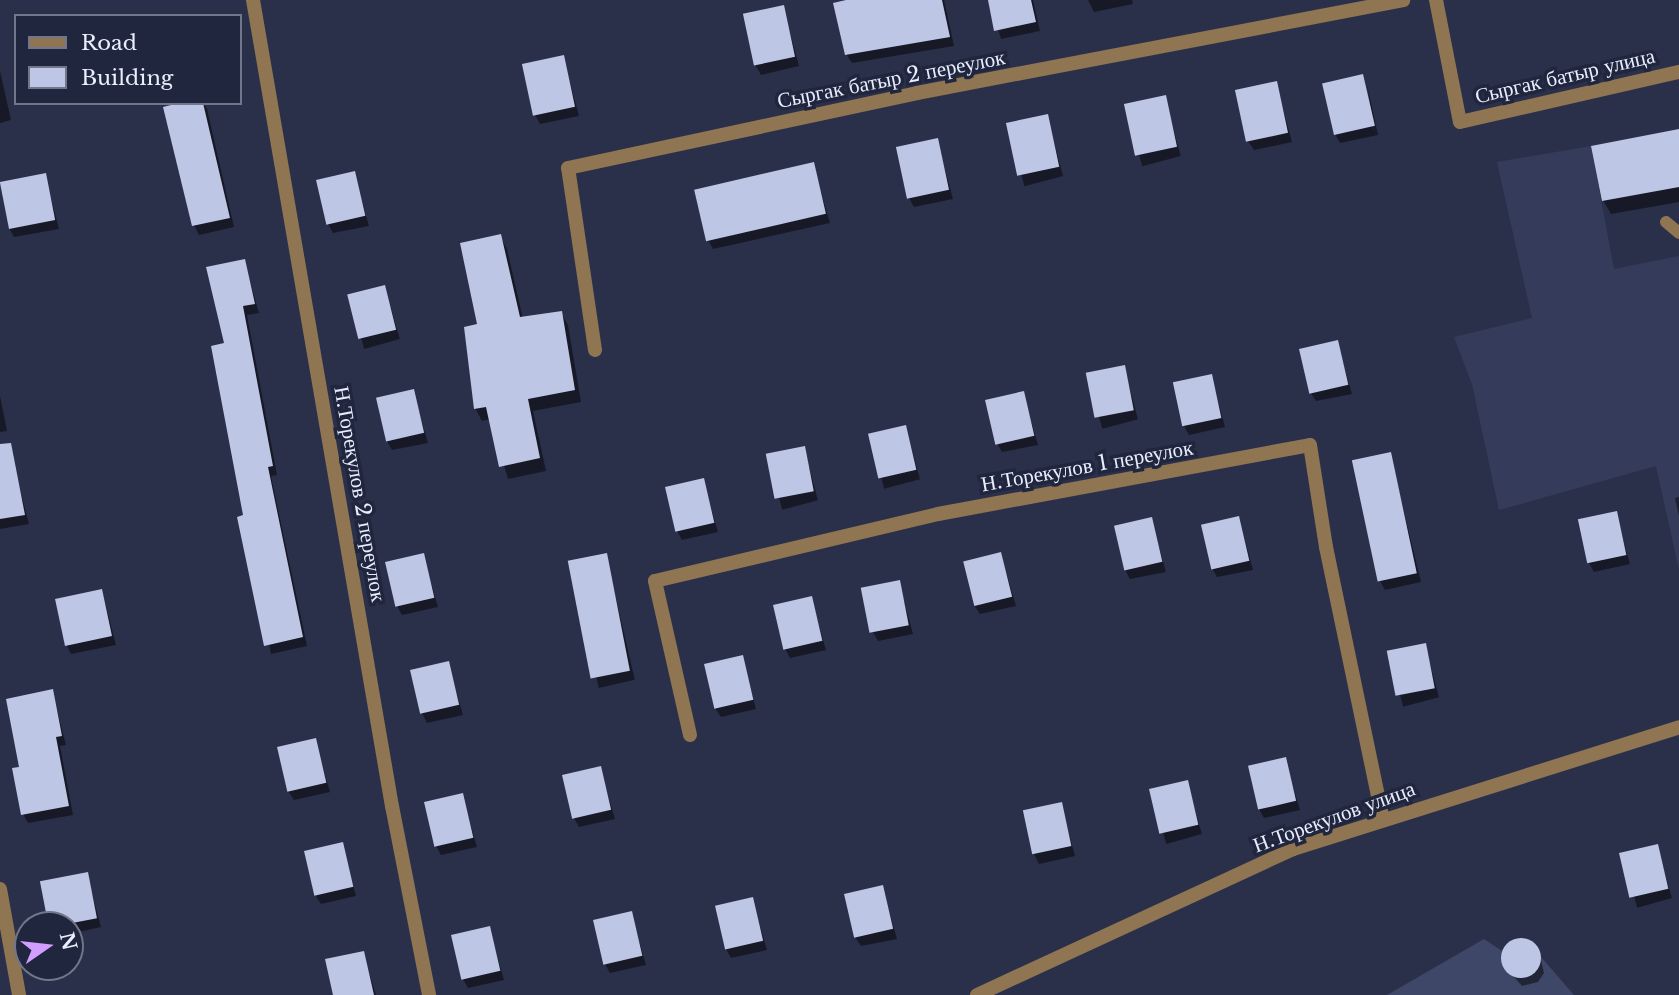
<!DOCTYPE html>
<html>
<head>
<meta charset="utf-8">
<style>
  body { margin:0 }
  #map { position:relative; width:1679px; height:995px; overflow:hidden; background:#2b304a; font-family:"Libre Baskerville",serif }
  div>[style] { position:absolute }
  .built>* { inset:0; background:#353c5b }
  .green>* { inset:0; background:#3f4768 }
  .shadow>* { inset:0; background:#0007; transform-origin:0 0 }
  .building>* { inset:0; background:#bec6e6; transform-origin:0 0 }
  .round { border-radius:50% }
  .lane>* { height:12px; margin:-6px; padding:0 6px; transform-origin:6px; border-radius:6px; background:#8f7551 }
  .street>* { height:14px; margin:-7px; padding:0 7px; transform-origin:7px; border-radius:7px; background:#8f7551 }
  span { translate:-50% -50%; white-space:nowrap; text-align:center; line-height:1.15; -webkit-text-stroke:7px #21263f; paint-order:stroke }
  .street-label { font-size:21px; color:#e9eefe }
  .legend { position:absolute; left:14px; top:14px; width:228px; height:91px; box-sizing:border-box; background:#21263f; border:2px solid #71768b; margin:0; padding:9px 12px; list-style:none; font-size:21px; color:#e9eefe }
  .legend li { display:flex; align-items:center; gap:14px; height:35px }
  .legend b { width:35px; border:2px solid #71768b }
  .north { position:absolute; left:14px; top:911px; width:70px; height:70px; box-sizing:border-box; background:#21263f; border:2px solid #71768b; border-radius:50%; rotate:76deg; font-size:19px; font-weight:700; line-height:28px; text-align:center; color:#e9eefe }
  .north::after { content:''; display:block; margin:auto; width:24px; height:32px; background:#d19dfe; clip-path:polygon(50% 0,100% 100%,50% 72%,0 100%) }
</style>
</head>
<body>
<div id="map">
  <div class="built">
    <div style="clip-path:polygon(1591px 146px,1614px 269px,1679px 256px,1679px 570px,1656px 466px,1499px 510px,1472px 384px,1454px 337px,1532px 318px,1497px 162px)"></div>
  </div>
  <div class="green">
    <div style="clip-path:polygon(1484px 939px,1502px 951px,1502px 964px,1510px 974px,1522px 978px,1533px 974px,1541px 957px,1574px 995px,1387px 995px)"></div>
  </div>
  <div class="shadow">
    <div style="clip-path:polygon(854px 0,944px 0,954px 46px,852px 63px,846px 54px)"></div>
    <div style="clip-path:polygon(990px 0,1033px 0,1040px 31px,1001px 39px)"></div>
    <div style="clip-path:polygon(1088px 0,1132px 0,1133px 4px,1094px 12px)"></div>
    <div style="clip-path:polygon(783px 7px,799px 66px,761px 75px,756px 66px)"></div>
    <div style="clip-path:polygon(563px 57px,579px 116px,540px 124px,535px 115px)"></div>
    <div style="clip-path:polygon(0 71px,11px 120px,0 123px)"></div>
    <div style="clip-path:polygon(1363px 76px,1375px 135px,1367px 84px,1378px 135px,1340px 143px,1335px 134px)"></div>
    <div style="clip-path:polygon(1276px 83px,1292px 142px,1254px 150px,1248px 141px)"></div>
    <div style="left:1165px;top:97px;width:61px;height:40px;rotate:75deg"></div>
    <div style="clip-path:polygon(187px 103px,203px 103px,207px 109px,234px 227px,199px 235px,194px 225px)"></div>
    <div style="left:1047px;top:116px;width:62px;height:40px;rotate:75deg"></div>
    <div style="clip-path:polygon(1679px 131px,1679px 202px,1611px 214px,1603px 200px)"></div>
    <div style="clip-path:polygon(937px 140px,953px 199px,914px 207px,909px 198px)"></div>
    <div style="clip-path:polygon(813px 164px,830px 223px,713px 249px,708px 240px)"></div>
    <div style="clip-path:polygon(354px 173px,369px 226px,333px 233px,328px 224px)"></div>
    <div style="clip-path:polygon(45px 175px,59px 229px,14px 237px,9px 228px)"></div>
    <div style="clip-path:polygon(500px 236px,507px 249px,523px 319px,561px 313px,568px 325px,581px 402px,533px 411px,546px 471px,508px 479px,490px 419px,482px 421px,475px 408px,479px 326px)"></div>
    <div style="clip-path:polygon(244px 261px,259px 313px,247px 315px,277px 475px,271px 476px,307px 646px,271px 654px,245px 517px,226px 345px)"></div>
    <div style="left:385px;top:287px;width:54px;height:37px;rotate:74deg"></div>
    <div style="clip-path:polygon(1337px 342px,1352px 394px,1316px 401px,1310px 392px)"></div>
    <div style="left:1124px;top:367px;width:54px;height:37px;rotate:75deg"></div>
    <div style="clip-path:polygon(1211px 375px,1225px 427px,1189px 435px,1184px 426px)"></div>
    <div style="clip-path:polygon(413px 391px,428px 443px,392px 450px,387px 441px)"></div>
    <div style="clip-path:polygon(1023px 393px,1038px 445px,1002px 452px,997px 443px)"></div>
    <div style="clip-path:polygon(0 396px,7px 431px,0 432px)"></div>
    <div style="left:906px;top:427px;width:54px;height:37px;rotate:75deg"></div>
    <div style="left:804px;top:448px;width:54px;height:37px;rotate:75deg"></div>
    <div style="clip-path:polygon(1390px 454px,1421px 582px,1385px 590px,1380px 581px)"></div>
    <div style="clip-path:polygon(15px 470px,29px 524px,0 529px,0 473px)"></div>
    <div style="clip-path:polygon(703px 480px,718px 532px,682px 540px,677px 531px)"></div>
    <div style="clip-path:polygon(1679px 497px,1679px 516px,1675px 498px)"></div>
    <div style="clip-path:polygon(1616px 513px,1630px 564px,1594px 572px,1589px 563px)"></div>
    <div style="clip-path:polygon(1239px 518px,1253px 570px,1217px 577px,1212px 568px)"></div>
    <div style="clip-path:polygon(1151px 519px,1166px 572px,1130px 579px,1125px 570px)"></div>
    <div style="clip-path:polygon(1001px 554px,1016px 606px,980px 614px,974px 605px)"></div>
    <div style="clip-path:polygon(423px 555px,438px 607px,402px 615px,397px 606px)"></div>
    <div style="left:606px;top:555px;width:128px;height:37px;rotate:77deg"></div>
    <div style="clip-path:polygon(899px 582px,913px 634px,878px 641px,873px 632px)"></div>
    <div style="clip-path:polygon(102px 591px,116px 645px,71px 654px,66px 644px)"></div>
    <div style="clip-path:polygon(811px 598px,826px 650px,790px 658px,785px 649px)"></div>
    <div style="left:1425px;top:645px;width:54px;height:37px;rotate:75deg"></div>
    <div style="clip-path:polygon(742px 657px,756px 709px,721px 717px,715px 708px)"></div>
    <div style="clip-path:polygon(448px 663px,463px 715px,427px 723px,422px 713px)"></div>
    <div style="clip-path:polygon(52px 691px,66px 745px,60px 746px,73px 815px,28px 823px,23px 814px,21px 768px)"></div>
    <div style="clip-path:polygon(315px 740px,330px 792px,294px 800px,288px 791px)"></div>
    <div style="clip-path:polygon(1285px 759px,1300px 810px,1264px 818px,1259px 809px)"></div>
    <div style="clip-path:polygon(600px 768px,615px 819px,579px 827px,574px 818px)"></div>
    <div style="left:1187px;top:782px;width:54px;height:37px;rotate:74deg"></div>
    <div style="clip-path:polygon(462px 795px,477px 847px,441px 855px,436px 846px)"></div>
    <div style="clip-path:polygon(1061px 804px,1075px 856px,1039px 864px,1034px 854px)"></div>
    <div style="clip-path:polygon(342px 844px,356px 896px,321px 904px,315px 895px)"></div>
    <div style="left:1657px;top:846px;width:54px;height:36px;rotate:74deg"></div>
    <div style="clip-path:polygon(87px 874px,101px 927px,70px 934px,70px 925px,51px 925px,43px 882px)"></div>
    <div style="clip-path:polygon(882px 887px,897px 939px,861px 946px,855px 937px)"></div>
    <div style="clip-path:polygon(752px 899px,767px 950px,731px 958px,726px 949px)"></div>
    <div style="clip-path:polygon(631px 913px,646px 965px,610px 973px,605px 964px)"></div>
    <div style="clip-path:polygon(489px 928px,504px 980px,468px 988px,463px 979px)"></div>
    <div style="clip-path:polygon(1517px 940px,1535px 946px,1540px 956px,1544px 973px,1538px 982px,1522px 986px,1507px 969px,1503px 957px,1507px 946px)"></div>
    <div style="clip-path:polygon(363px 953px,376px 995px,335px 995px)"></div>
  </div>
  <div class="building">
    <div style="clip-path:polygon(846px 0,942px 0,950px 37px,845px 55px,833px 3px)"></div>
    <div style="clip-path:polygon(988px 0,1031px 0,1036px 22px,994px 31px)"></div>
    <div style="left:784px;top:5px;width:53px;height:42px;rotate:78deg"></div>
    <div style="left:564px;top:55px;width:53px;height:43px;rotate:78deg"></div>
    <div style="left:1363px;top:74px;width:53px;height:42px;rotate:77deg"></div>
    <div style="left:1277px;top:81px;width:53px;height:43px;rotate:78deg"></div>
    <div style="left:1166px;top:95px;width:53px;height:43px;rotate:78deg"></div>
    <div style="clip-path:polygon(179px 103px,203px 103px,230px 218px,192px 226px,163px 107px)"></div>
    <div style="left:1048px;top:114px;width:54px;height:43px;rotate:78deg"></div>
    <div style="clip-path:polygon(1679px 129px,1679px 187px,1602px 201px,1591px 146px)"></div>
    <div style="left:938px;top:138px;width:53px;height:43px;rotate:78deg"></div>
    <div style="left:814px;top:162px;width:53px;height:123px;rotate:77deg"></div>
    <div style="left:355px;top:171px;width:46px;height:40px;rotate:77deg"></div>
    <div style="left:46px;top:173px;width:48px;height:47px;rotate:79deg"></div>
    <div style="clip-path:polygon(501px 234px,520px 317px,562px 311px,575px 390px,528px 399px,540px 458px,499px 467px,486px 407px,474px 409px,464px 327px,477px 324px,460px 243px)"></div>
    <div style="clip-path:polygon(245px 259px,255px 304px,243px 306px,273px 466px,268px 467px,303px 637px,264px 646px,237px 517px,243px 515px,211px 346px,224px 343px,206px 267px)"></div>
    <div style="left:385px;top:285px;width:46px;height:39px;rotate:76deg"></div>
    <div style="left:1338px;top:340px;width:46px;height:40px;rotate:77deg"></div>
    <div style="left:1125px;top:365px;width:46px;height:40px;rotate:79deg"></div>
    <div style="left:1212px;top:374px;width:45px;height:40px;rotate:78deg"></div>
    <div style="left:414px;top:389px;width:45px;height:39px;rotate:77deg"></div>
    <div style="left:1024px;top:391px;width:46px;height:40px;rotate:77deg"></div>
    <div style="left:906px;top:425px;width:46px;height:39px;rotate:77deg"></div>
    <div style="clip-path:polygon(11px 443px,25px 515px,0 519px,0 444px)"></div>
    <div style="left:805px;top:446px;width:46px;height:40px;rotate:79deg"></div>
    <div style="left:1391px;top:452px;width:124px;height:40px;rotate:78deg"></div>
    <div style="left:704px;top:478px;width:46px;height:40px;rotate:77deg"></div>
    <div style="left:1617px;top:511px;width:45px;height:40px;rotate:78deg"></div>
    <div style="left:1239px;top:516px;width:46px;height:39px;rotate:77deg"></div>
    <div style="left:1152px;top:517px;width:46px;height:39px;rotate:77deg"></div>
    <div style="left:1001px;top:552px;width:46px;height:39px;rotate:76deg"></div>
    <div style="left:424px;top:553px;width:46px;height:40px;rotate:77deg"></div>
    <div style="left:607px;top:553px;width:120px;height:40px;rotate:79deg"></div>
    <div style="left:900px;top:580px;width:46px;height:40px;rotate:79deg"></div>
    <div style="left:102px;top:589px;width:48px;height:48px;rotate:78deg"></div>
    <div style="left:812px;top:596px;width:46px;height:40px;rotate:77deg"></div>
    <div style="left:1426px;top:643px;width:46px;height:40px;rotate:79deg"></div>
    <div style="left:743px;top:655px;width:46px;height:40px;rotate:77deg"></div>
    <div style="left:449px;top:661px;width:45px;height:40px;rotate:77deg"></div>
    <div style="clip-path:polygon(53px 689px,62px 736px,56px 737px,69px 806px,21px 815px,12px 768px,19px 767px,6px 699px)"></div>
    <div style="left:316px;top:738px;width:46px;height:40px;rotate:77deg"></div>
    <div style="left:1286px;top:757px;width:45px;height:39px;rotate:77deg"></div>
    <div style="left:601px;top:766px;width:45px;height:40px;rotate:77deg"></div>
    <div style="left:1188px;top:780px;width:46px;height:40px;rotate:77deg"></div>
    <div style="left:463px;top:793px;width:46px;height:40px;rotate:77deg"></div>
    <div style="left:1062px;top:802px;width:45px;height:40px;rotate:78deg"></div>
    <div style="left:343px;top:842px;width:46px;height:40px;rotate:77deg"></div>
    <div style="left:1658px;top:844px;width:46px;height:40px;rotate:77deg"></div>
    <div style="left:88px;top:872px;width:47px;height:49px;rotate:79deg"></div>
    <div style="left:883px;top:885px;width:45px;height:40px;rotate:77deg"></div>
    <div style="left:753px;top:897px;width:45px;height:39px;rotate:77deg"></div>
    <div style="left:632px;top:911px;width:46px;height:40px;rotate:77deg"></div>
    <div style="left:490px;top:926px;width:46px;height:40px;rotate:77deg"></div>
    <div class="round" style="left:1501px;top:938px;width:40px;height:40px"></div>
    <div style="clip-path:polygon(364px 951px,374px 995px,333px 995px,325px 959px)"></div>
  </div>
  <div class="lane">
    <div style="left:1666px;top:222px;width:17px;rotate:40deg"></div>
  </div>
  <div class="street">
    <div style="left:253px;top:0;width:818px;rotate:80.22deg"></div>
    <div style="left:392px;top:806px;width:193px;rotate:78.9deg"></div>
    <div style="left:1436px;top:0;width:124px;rotate:78.9deg"></div>
    <div style="left:1460px;top:122px;width:225px;rotate:-12.9deg"></div>
    <div style="left:595px;top:350px;width:184px;rotate:-98.4deg"></div>
    <div style="left:568px;top:168px;width:357px;rotate:-12.1deg"></div>
    <div style="left:917px;top:93px;width:495px;rotate:-10.8deg"></div>
    <div style="left:690px;top:735px;width:158px;rotate:-102.8deg"></div>
    <div style="left:655px;top:581px;width:291px;rotate:-13.3deg"></div>
    <div style="left:938px;top:514px;width:378px;rotate:-10.5deg"></div>
    <div style="left:1310px;top:445px;width:103px;rotate:81.1deg"></div>
    <div style="left:1326px;top:547px;width:278px;rotate:78.2deg"></div>
    <div style="left:0;top:889px;width:108px;rotate:79.8deg"></div>
    <div style="left:977px;top:995px;width:348px;rotate:-24.8deg"></div>
    <div style="left:1293px;top:849px;width:405px;rotate:-17.5deg"></div>
  </div>
  <div class="street-label">
    <span style="left:1565px;top:76px;rotate:-13deg">Сыргак батыр улица</span>
    <span style="left:891px;top:79px;rotate:-11deg">Сыргак батыр 2 переулок</span>
    <span style="left:1087px;top:466px;rotate:-10deg">Н.Торекулов 1 переулок</span>
    <span style="left:360px;top:494px;rotate:80deg">Н.Торекулов 2 переулок</span>
    <span style="left:1334px;top:817px;rotate:-20deg">Н.Торекулов улица</span>
  </div>
  <ul class="legend">
  <li><b style="height:9px;background:#8f7551"></b>Road</li>
  <li><b style="height:19px;background:#bec6e6"></b>Building</li>
  </ul>
  <div class="north">N</div>
</div>
</body>
</html>
